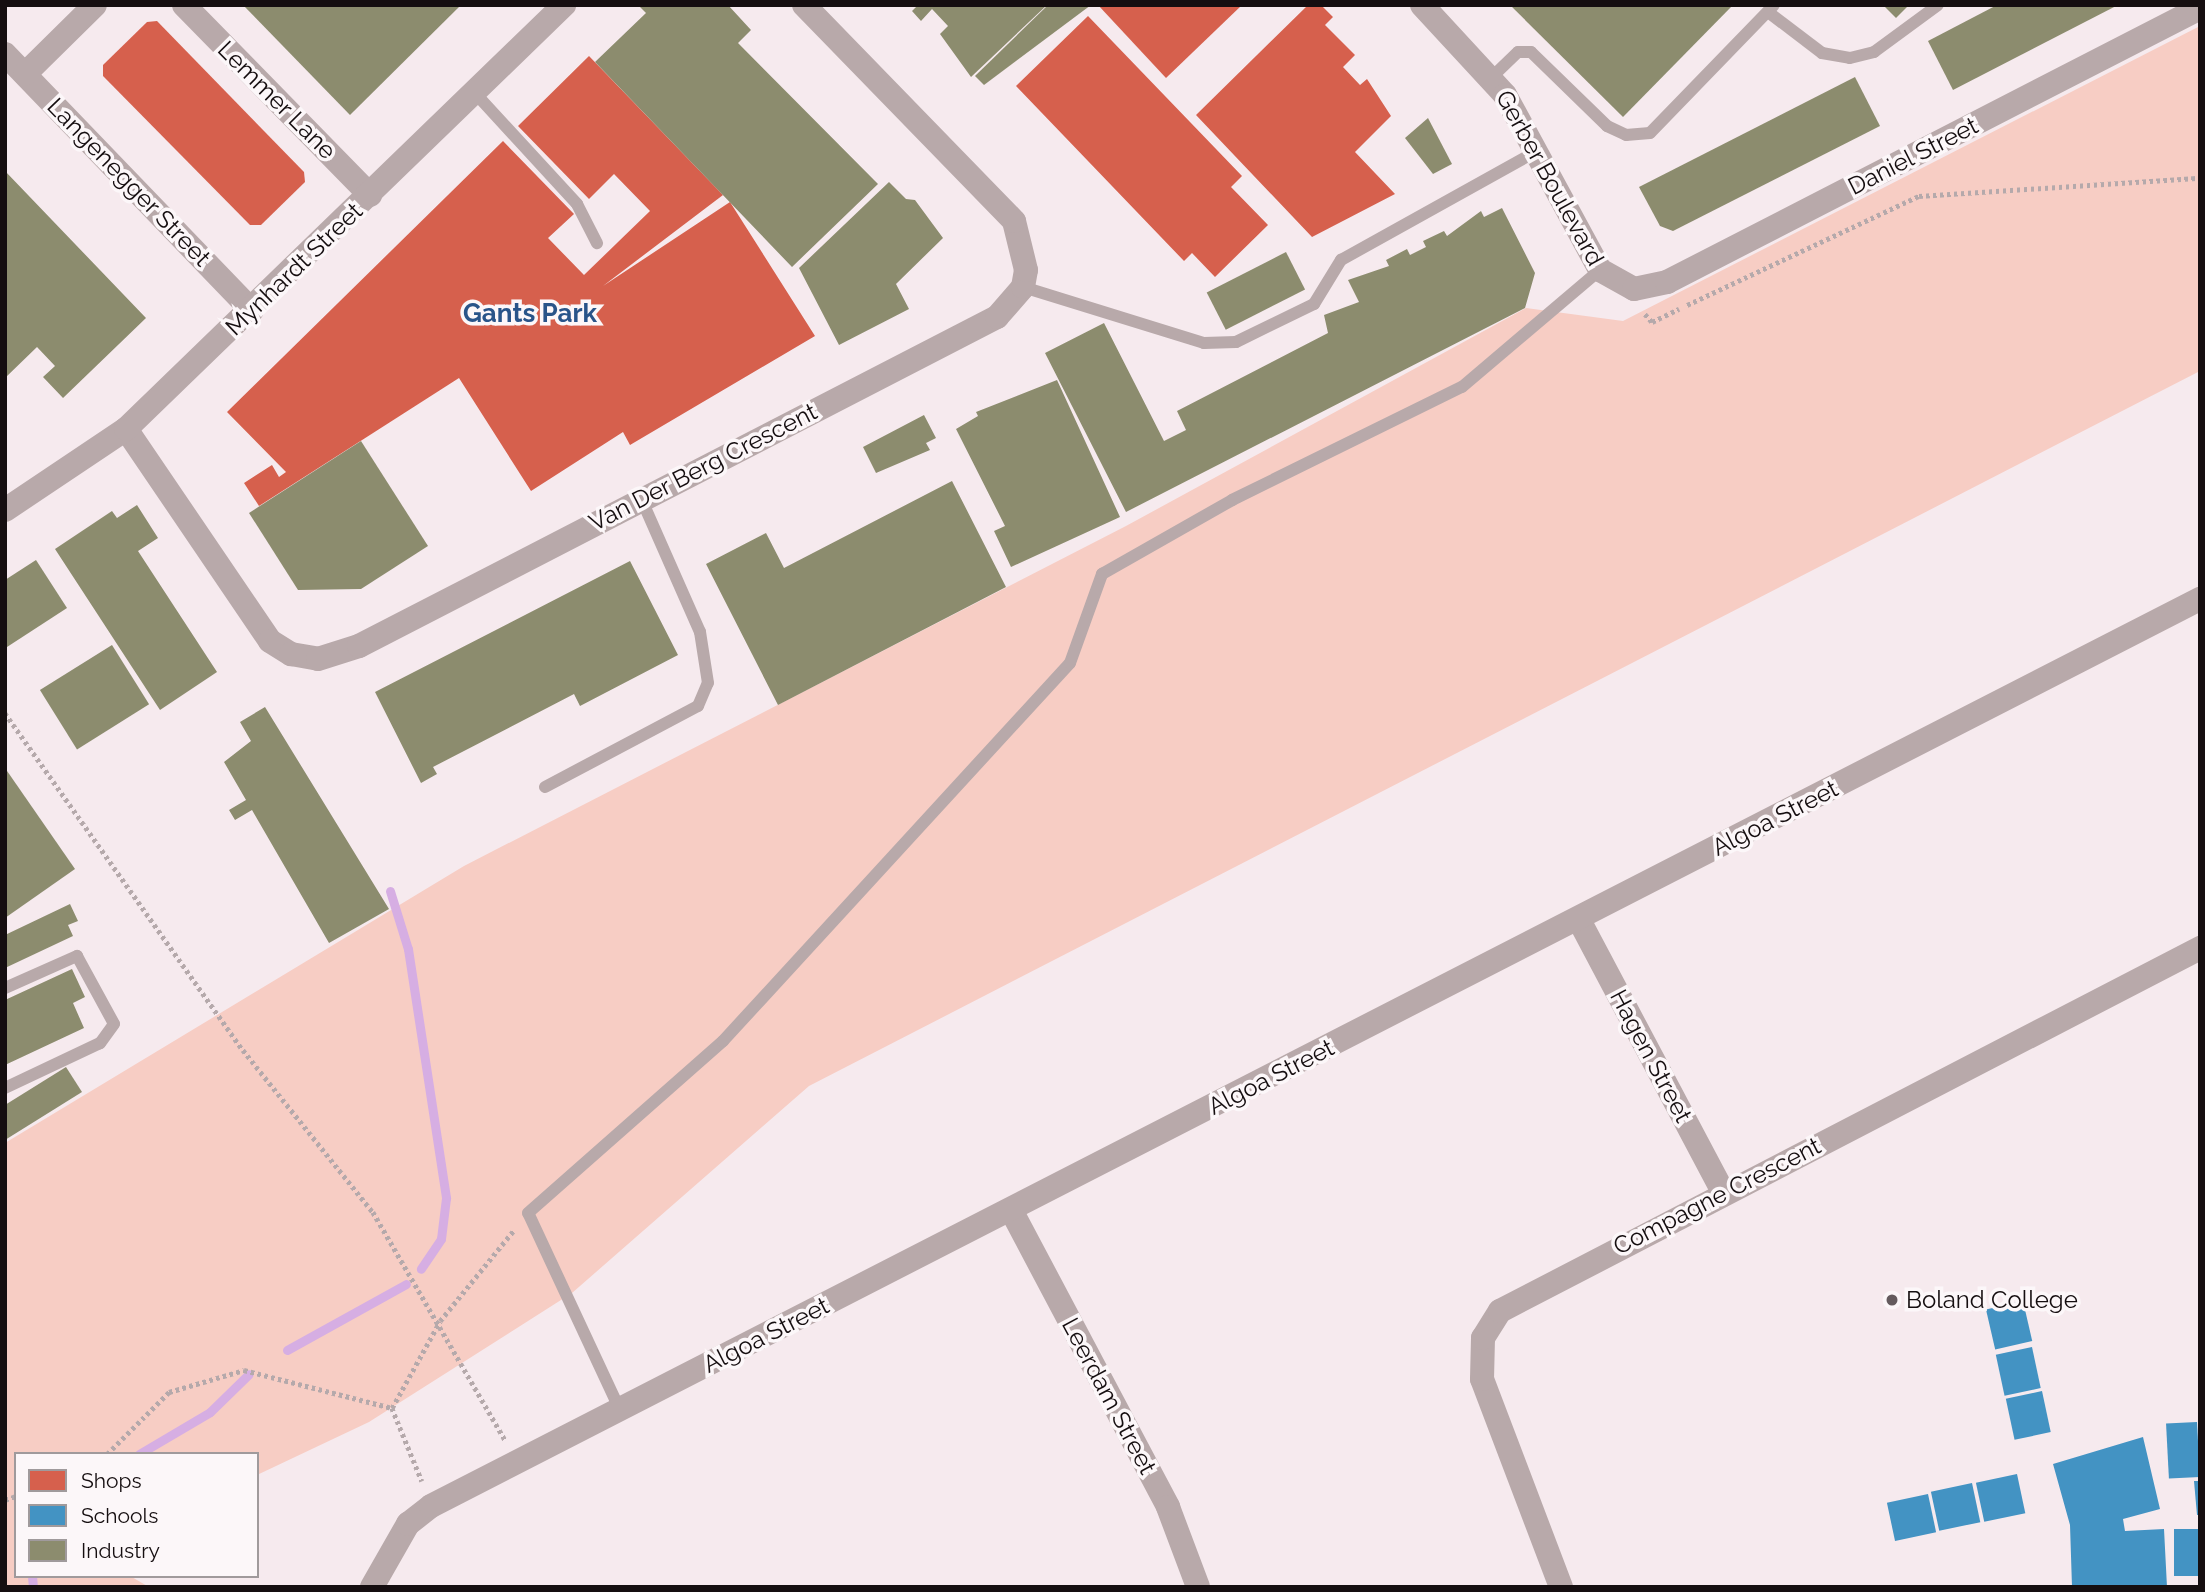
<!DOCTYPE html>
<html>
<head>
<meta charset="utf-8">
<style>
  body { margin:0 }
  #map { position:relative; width:2205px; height:1592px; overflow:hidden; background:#f6eaee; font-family:Raleway,sans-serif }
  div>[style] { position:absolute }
  .green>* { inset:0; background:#f7cdc4 }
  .shops>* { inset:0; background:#d6604d }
  .schools>* { inset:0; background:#4393c3; transform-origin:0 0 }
  .industry>* { inset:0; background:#8c8c6e; transform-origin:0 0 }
  .stream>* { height:9px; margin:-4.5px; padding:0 4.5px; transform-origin:4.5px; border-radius:4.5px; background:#d6aee3 }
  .path>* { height:4.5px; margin-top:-2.25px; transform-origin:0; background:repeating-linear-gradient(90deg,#b5a9ab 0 3.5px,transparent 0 7px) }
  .lane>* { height:12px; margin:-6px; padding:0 6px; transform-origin:6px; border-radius:6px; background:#b8a9aa }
  .street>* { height:24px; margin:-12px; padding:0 12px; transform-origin:12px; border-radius:12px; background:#b8a9aa }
  .dots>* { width:19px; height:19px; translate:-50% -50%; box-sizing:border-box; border:4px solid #fcf7f9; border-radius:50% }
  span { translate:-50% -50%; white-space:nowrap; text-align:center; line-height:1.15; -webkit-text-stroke:7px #fcf7f9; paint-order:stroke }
  .street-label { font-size:24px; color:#150e10 }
  .poi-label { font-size:24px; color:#150e10 }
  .left { translate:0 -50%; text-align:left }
  .neighbourhood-label { font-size:26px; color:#295489; font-weight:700 }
  .frame { position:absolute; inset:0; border:7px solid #150e10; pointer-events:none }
  .legend { position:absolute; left:14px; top:1452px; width:245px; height:126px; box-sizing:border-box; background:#fcf7f9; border:2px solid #a09a9c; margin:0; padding:9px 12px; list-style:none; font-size:21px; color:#150e10 }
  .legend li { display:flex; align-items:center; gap:14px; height:35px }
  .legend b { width:35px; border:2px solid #a09a9c }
</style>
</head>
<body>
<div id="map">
  <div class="green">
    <div style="clip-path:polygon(2200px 26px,2200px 371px,809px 1086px,572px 1293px,369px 1422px,257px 1475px,257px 1454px,16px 1454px,16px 1576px,130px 1576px,149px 1587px,5px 1587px,5px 1143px,464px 866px,1126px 526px,1526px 308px,1623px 321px)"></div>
  </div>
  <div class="shops">
    <div style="clip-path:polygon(1098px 5px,1242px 5px,1166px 78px)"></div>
    <div style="clip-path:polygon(1321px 5px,1333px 17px,1325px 25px,1355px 55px,1343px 67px,1360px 85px,1367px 79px,1391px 116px,1355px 152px,1395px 194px,1312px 237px,1196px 115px,1307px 6px)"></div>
    <div style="clip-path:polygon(1088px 16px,1242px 176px,1231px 187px,1268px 225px,1215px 277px,1192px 253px,1184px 261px,1016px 86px)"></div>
    <div style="clip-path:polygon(157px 21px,304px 172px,305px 182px,261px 225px,250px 225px,103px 76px,103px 65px,147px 22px)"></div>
    <div style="clip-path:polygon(589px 56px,723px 195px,603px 286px,730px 202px,815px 336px,630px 445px,623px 432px,531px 491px,459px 378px,259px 506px,244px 483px,272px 465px,279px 477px,286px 472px,227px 412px,503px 141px,574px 214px,548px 238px,584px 275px,650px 211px,614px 174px,589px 199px,518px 126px)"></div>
  </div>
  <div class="schools">
    <div style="left:2023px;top:1301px;width:41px;height:38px;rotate:77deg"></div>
    <div style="left:2032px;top:1347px;width:42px;height:37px;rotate:78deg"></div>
    <div style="left:2042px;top:1391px;width:42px;height:37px;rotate:78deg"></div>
    <div style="left:2197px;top:1422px;width:55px;height:31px;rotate:87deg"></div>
    <div style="clip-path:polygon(2143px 1437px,2160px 1509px,2123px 1519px,2125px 1531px,2164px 1529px,2167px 1587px,2072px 1587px,2070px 1525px,2053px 1464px)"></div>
    <div style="left:2017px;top:1474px;width:40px;height:42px;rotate:78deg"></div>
    <div style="clip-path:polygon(2194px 1481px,2200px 1481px,2200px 1515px,2197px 1515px)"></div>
    <div style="left:1972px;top:1483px;width:40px;height:42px;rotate:78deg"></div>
    <div style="left:1928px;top:1494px;width:39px;height:42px;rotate:78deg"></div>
    <div style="left:2200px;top:1529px;width:47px;height:26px;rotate:90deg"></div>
  </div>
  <div class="industry">
    <div style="clip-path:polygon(243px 5px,461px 5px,350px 115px)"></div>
    <div style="clip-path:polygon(638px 5px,728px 5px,751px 30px,738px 43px,878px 184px,792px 267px,595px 62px,646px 13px)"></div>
    <div style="clip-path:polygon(918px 5px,1047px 5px,971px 77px,940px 34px,948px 26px,932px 9px,921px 21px,912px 11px)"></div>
    <div style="clip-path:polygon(1048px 5px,1091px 5px,984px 85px,975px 76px)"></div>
    <div style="clip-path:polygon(1510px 5px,1733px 5px,1623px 117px)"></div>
    <div style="clip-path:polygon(1883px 5px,1909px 5px,1896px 18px)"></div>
    <div style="clip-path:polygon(1997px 5px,2118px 5px,1953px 90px,1928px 41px)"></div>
    <div style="clip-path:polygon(1855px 77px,1880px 126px,1673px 231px,1660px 226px,1639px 187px)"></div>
    <div style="clip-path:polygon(1428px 118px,1452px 164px,1433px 174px,1405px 138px)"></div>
    <div style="clip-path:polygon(5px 171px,146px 318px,63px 398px,43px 377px,55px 366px,37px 347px,5px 378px)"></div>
    <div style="clip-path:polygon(889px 182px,906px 199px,915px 200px,943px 238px,896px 284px,909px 309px,839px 345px,799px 268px)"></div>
    <div style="clip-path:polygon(1502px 208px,1535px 273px,1525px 308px,1126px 512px,1045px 353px,1104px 323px,1164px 441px,1186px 430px,1177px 411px,1328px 333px,1324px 315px,1359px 302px,1348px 280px,1389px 266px,1386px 260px,1407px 249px,1410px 255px,1426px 247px,1423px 241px,1444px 231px,1447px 236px,1481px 211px,1484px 217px)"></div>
    <div style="left:1286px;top:252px;width:42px;height:89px;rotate:63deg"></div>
    <div style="clip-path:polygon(1057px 380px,1120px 517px,1011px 567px,994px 531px,1005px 526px,956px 429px,978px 416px,976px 412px)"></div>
    <div style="clip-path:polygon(924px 415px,936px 438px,926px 443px,930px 450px,876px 473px,863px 447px)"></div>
    <div style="clip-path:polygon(361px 441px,428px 546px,361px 589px,298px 590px,249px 513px)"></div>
    <div style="clip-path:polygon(952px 481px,1006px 587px,778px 705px,706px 564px,766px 533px,784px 568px)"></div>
    <div style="clip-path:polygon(137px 505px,158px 538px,138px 551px,217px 672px,160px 710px,55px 549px,112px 511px,117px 518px)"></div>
    <div style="clip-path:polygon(36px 560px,67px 608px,7px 647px,5px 580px)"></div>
    <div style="clip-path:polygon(630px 561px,678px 655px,580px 706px,574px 694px,433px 767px,437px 774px,421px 783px,375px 692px)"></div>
    <div style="left:112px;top:645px;width:70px;height:85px;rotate:58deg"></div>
    <div style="clip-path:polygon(265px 707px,389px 909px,329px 943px,252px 810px,235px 820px,229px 810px,246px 800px,224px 762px,251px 741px,240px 722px)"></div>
    <div style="clip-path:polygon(5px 768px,75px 869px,5px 918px)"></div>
    <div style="clip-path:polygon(70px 904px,78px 921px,68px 925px,73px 936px,5px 968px,5px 935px)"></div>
    <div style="clip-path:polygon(72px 969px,85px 997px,73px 1003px,84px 1028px,5px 1065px,5px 1000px)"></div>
    <div style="clip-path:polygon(66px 1067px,82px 1092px,5px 1140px,5px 1105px)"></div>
  </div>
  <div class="stream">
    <div style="left:390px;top:891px;width:61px;rotate:72.8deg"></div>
    <div style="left:408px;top:949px;width:252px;rotate:81.3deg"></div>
    <div style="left:446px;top:1198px;width:41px;rotate:97deg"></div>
    <div style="left:441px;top:1239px;width:36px;rotate:124deg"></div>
    <div style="left:287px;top:1350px;width:136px;rotate:-29deg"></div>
    <div style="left:139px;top:1454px;width:82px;rotate:-30.6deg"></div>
    <div style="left:210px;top:1412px;width:54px;rotate:-44.3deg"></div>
    <div style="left:32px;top:1576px;width:11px;rotate:85deg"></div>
  </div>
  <div class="path">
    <div style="left:1687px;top:305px;width:256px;rotate:-25.2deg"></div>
    <div style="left:1919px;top:196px;width:282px;rotate:-3.7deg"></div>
    <div style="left:1645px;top:314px;width:11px;rotate:49deg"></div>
    <div style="left:1652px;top:322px;width:30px;rotate:-26deg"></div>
    <div style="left:5px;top:713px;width:413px;rotate:54.8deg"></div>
    <div style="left:243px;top:1050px;width:208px;rotate:51.3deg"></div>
    <div style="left:373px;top:1212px;width:263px;rotate:59.9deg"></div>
    <div style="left:392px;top:1408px;width:99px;rotate:-61.1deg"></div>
    <div style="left:440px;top:1321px;width:117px;rotate:-50.9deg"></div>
    <div style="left:107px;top:1454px;width:88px;rotate:-45deg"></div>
    <div style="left:169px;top:1392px;width:78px;rotate:-16.3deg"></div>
    <div style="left:244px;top:1370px;width:153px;rotate:14.4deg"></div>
    <div style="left:392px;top:1408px;width:79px;rotate:67.7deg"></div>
    <div style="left:5px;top:1500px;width:12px;rotate:-20deg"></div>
  </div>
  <div class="lane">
    <div style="left:1768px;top:12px;width:68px;rotate:37.2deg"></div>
    <div style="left:1822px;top:53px;width:28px;rotate:10deg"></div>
    <div style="left:1850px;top:58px;width:25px;rotate:-14deg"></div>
    <div style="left:1874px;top:52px;width:79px;rotate:-36.3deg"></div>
    <div style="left:1492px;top:77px;width:36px;rotate:-44deg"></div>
    <div style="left:1518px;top:52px;width:13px"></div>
    <div style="left:1531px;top:52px;width:106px;rotate:44.2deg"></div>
    <div style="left:1607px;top:126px;width:21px;rotate:25deg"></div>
    <div style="left:1626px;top:135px;width:24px;rotate:-5deg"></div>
    <div style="left:1650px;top:133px;width:178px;rotate:-45.9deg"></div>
    <div style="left:475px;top:93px;width:151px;rotate:47.4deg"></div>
    <div style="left:577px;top:204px;width:44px;rotate:62.9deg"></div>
    <div style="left:1023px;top:287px;width:189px;rotate:17.2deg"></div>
    <div style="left:1204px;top:343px;width:32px;rotate:-2deg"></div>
    <div style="left:1236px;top:342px;width:87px;rotate:-26deg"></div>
    <div style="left:1314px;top:304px;width:52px;rotate:-58.5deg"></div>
    <div style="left:1341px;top:260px;width:224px;rotate:-29.1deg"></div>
    <div style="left:545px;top:787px;width:173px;rotate:-27.9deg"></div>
    <div style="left:698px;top:706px;width:25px;rotate:-67deg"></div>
    <div style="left:708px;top:683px;width:52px;rotate:-98.9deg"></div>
    <div style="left:700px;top:632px;width:146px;rotate:-113.8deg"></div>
    <div style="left:5px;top:988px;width:79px;rotate:-24deg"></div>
    <div style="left:77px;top:956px;width:77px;rotate:61.4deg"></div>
    <div style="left:114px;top:1024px;width:24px;rotate:126deg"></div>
    <div style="left:100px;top:1043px;width:105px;rotate:154.7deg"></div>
    <div style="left:620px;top:1410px;width:217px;rotate:-115deg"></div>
    <div style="left:528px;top:1213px;width:260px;rotate:-41.4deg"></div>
    <div style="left:723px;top:1041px;width:513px;rotate:-47.45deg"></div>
    <div style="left:1070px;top:663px;width:95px;rotate:-70.2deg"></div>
    <div style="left:1102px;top:574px;width:150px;rotate:-29.6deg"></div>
    <div style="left:1232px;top:500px;width:256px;rotate:-26.2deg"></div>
    <div style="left:1462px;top:387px;width:181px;rotate:-40.3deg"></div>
  </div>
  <div class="street">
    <div style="left:184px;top:5px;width:266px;rotate:45.6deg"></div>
    <div style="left:1422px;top:5px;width:122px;rotate:47.3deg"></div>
    <div style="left:1505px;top:95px;width:199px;rotate:61.5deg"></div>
    <div style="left:1600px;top:270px;width:39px;rotate:29deg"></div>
    <div style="left:1634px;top:289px;width:34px;rotate:-12deg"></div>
    <div style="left:1667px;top:282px;width:599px;rotate:-27.21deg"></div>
    <div style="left:5px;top:54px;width:356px;rotate:46.1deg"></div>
    <div style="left:25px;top:74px;width:98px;rotate:-44.6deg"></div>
    <div style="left:126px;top:429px;width:256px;rotate:55.8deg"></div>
    <div style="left:270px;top:641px;width:25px;rotate:32deg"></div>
    <div style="left:291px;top:654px;width:27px;rotate:10deg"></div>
    <div style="left:318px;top:659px;width:43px;rotate:-17.6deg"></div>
    <div style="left:359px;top:646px;width:718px;rotate:-27.28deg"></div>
    <div style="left:997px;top:317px;width:40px;rotate:-49deg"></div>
    <div style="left:1023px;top:287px;width:17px;rotate:-80deg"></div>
    <div style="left:1026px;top:270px;width:50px;rotate:-103.8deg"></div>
    <div style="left:1014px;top:221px;width:301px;rotate:-134.2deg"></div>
    <div style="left:5px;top:510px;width:146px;rotate:-33.8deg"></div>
    <div style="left:126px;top:429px;width:610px;rotate:-44.07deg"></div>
    <div style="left:1579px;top:920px;width:308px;rotate:62.1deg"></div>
    <div style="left:1011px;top:1210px;width:336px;rotate:62.1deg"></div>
    <div style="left:1168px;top:1507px;width:85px;rotate:69.4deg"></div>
    <div style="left:372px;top:1587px;width:73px;rotate:-60.3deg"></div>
    <div style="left:408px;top:1524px;width:29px;rotate:-38deg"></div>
    <div style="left:431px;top:1506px;width:1988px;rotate:-27.15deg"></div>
    <div style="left:1561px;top:1587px;width:222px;rotate:-110.8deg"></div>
    <div style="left:1482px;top:1379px;width:41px;rotate:-88.6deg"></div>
    <div style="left:1483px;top:1338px;width:32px;rotate:-58deg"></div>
    <div style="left:1500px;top:1311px;width:789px;rotate:-27.41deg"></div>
  </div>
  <div class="dots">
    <div style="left:1892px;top:1300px;background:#645b5e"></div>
  </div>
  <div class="street-label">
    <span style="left:277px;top:100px;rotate:45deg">Lemmer Lane</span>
    <span style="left:1913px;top:156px;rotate:-27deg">Daniel Street</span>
    <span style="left:1550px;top:178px;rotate:61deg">Gerber Boulevard</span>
    <span style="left:129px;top:182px;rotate:46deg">Langenegger Street</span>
    <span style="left:294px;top:269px;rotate:-44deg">Mynhardt Street</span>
    <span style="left:703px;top:467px;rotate:-27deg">Van Der Berg Crescent</span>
    <span style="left:1775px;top:818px;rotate:-27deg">Algoa Street</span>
    <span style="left:1651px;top:1056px;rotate:62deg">Hagen Street</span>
    <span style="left:1271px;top:1077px;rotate:-27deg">Algoa Street</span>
    <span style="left:1717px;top:1196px;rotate:-27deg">Compagne Crescent</span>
    <span style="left:766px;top:1335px;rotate:-27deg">Algoa Street</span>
    <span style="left:1109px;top:1396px;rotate:62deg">Leerdam Street</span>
  </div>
  <div class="poi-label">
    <span class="left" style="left:1906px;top:1300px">Boland College</span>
  </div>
  <div class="neighbourhood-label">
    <span style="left:530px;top:314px">Gants Park</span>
  </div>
  <div class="frame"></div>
  <ul class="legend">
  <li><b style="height:19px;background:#d6604d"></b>Shops</li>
  <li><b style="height:19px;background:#4393c3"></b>Schools</li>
  <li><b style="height:19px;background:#8c8c6e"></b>Industry</li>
  </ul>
</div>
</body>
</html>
